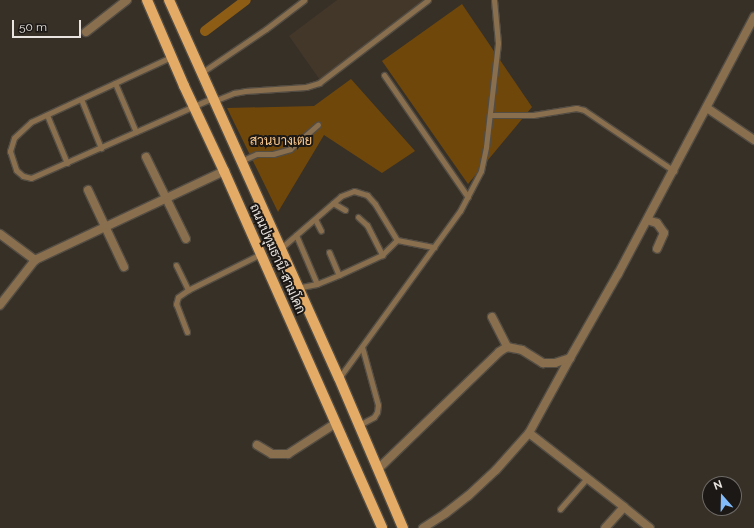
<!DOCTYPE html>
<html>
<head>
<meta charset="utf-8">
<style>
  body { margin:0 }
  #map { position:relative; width:754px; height:528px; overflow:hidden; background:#373027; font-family:Raleway,Sarabun,sans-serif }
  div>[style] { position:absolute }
  .built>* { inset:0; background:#423729 }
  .green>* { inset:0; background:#6f470b }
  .canal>* { height:10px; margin:-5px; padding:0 5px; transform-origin:5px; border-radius:5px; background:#8d5d15 }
  .roads { filter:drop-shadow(1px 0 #534d44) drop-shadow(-1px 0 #534d44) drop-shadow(0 1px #534d44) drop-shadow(0 -1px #534d44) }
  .service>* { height:5px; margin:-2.5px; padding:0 2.5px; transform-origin:2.5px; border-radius:2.5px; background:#8a6f4e }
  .minor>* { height:8px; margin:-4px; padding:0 4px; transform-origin:4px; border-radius:4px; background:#8a6f4e }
  .primary>* { height:10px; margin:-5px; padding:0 5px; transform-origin:5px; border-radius:5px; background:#e3ab65 }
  span { translate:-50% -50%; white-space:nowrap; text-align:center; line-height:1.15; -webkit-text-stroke:4px #1c1815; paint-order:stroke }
  .park-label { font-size:13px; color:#f9c78b }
  .street-label { font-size:13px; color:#e9e4df }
  .north { position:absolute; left:702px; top:476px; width:40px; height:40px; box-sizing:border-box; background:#1c1815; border:1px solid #6e6a66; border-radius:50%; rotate:340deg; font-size:11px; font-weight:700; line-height:16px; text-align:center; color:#e9e4df }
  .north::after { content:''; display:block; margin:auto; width:14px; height:18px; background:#82bcfa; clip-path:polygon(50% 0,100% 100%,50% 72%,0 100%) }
  .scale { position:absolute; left:12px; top:20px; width:69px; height:18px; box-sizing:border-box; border:2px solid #e9e4df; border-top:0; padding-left:5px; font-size:12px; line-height:14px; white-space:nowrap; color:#e9e4df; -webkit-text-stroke:3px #1c1815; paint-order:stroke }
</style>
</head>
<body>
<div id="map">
  <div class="built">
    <div style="clip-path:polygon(337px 0,434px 0,322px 83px,289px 36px)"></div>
  </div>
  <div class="green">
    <div style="clip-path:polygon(462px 4px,532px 107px,468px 184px,382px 61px)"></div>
    <div style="clip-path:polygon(351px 79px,415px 151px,382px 173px,324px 135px,278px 212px,227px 108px,314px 106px)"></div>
  </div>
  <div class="canal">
    <div style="left:205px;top:31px;width:51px;rotate:-37.1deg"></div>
  </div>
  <div class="roads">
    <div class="service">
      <div style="left:171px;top:57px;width:154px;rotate:155.1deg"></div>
      <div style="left:31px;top:122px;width:23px;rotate:137deg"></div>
      <div style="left:14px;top:138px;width:14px;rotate:107deg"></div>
      <div style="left:10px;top:151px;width:20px;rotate:72deg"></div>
      <div style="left:16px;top:170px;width:9px;rotate:41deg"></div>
      <div style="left:23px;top:176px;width:8px;rotate:14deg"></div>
      <div style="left:31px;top:178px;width:198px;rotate:-23.8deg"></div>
      <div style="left:201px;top:73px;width:78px;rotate:-34.1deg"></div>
      <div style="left:266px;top:29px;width:48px;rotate:-37.3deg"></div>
      <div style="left:384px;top:75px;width:148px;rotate:55.5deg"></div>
      <div style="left:115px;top:83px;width:53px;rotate:66.8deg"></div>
      <div style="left:81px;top:99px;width:53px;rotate:67.8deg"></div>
      <div style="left:214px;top:101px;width:22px;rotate:-22deg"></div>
      <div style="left:234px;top:93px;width:11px;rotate:-10deg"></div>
      <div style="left:245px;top:91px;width:61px;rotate:-3.8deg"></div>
      <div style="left:306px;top:87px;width:14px;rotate:-17deg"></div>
      <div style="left:319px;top:83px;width:137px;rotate:-37.3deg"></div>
      <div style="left:47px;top:115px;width:52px;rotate:67.4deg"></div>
      <div style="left:490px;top:115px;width:43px"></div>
      <div style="left:533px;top:115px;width:44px;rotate:-9.2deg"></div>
      <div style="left:576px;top:108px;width:8px;rotate:14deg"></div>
      <div style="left:584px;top:110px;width:109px;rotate:34.1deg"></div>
      <div style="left:241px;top:161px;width:17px;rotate:-24deg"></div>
      <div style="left:257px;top:154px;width:16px"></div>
      <div style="left:273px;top:154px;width:18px;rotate:-16deg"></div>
      <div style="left:290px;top:149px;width:37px;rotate:-41deg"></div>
      <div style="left:333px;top:203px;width:14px;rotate:30deg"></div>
      <div style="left:358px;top:217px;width:12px;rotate:42deg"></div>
      <div style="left:367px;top:225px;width:34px;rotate:63deg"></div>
      <div style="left:315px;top:219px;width:13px;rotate:63deg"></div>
      <div style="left:296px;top:235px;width:53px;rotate:66.8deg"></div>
      <div style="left:397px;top:240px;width:38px;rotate:11deg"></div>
      <div style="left:281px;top:248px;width:79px;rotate:-40.9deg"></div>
      <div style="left:341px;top:196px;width:14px;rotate:-21deg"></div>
      <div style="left:354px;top:191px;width:14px;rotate:17deg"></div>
      <div style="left:367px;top:195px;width:12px;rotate:48deg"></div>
      <div style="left:375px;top:204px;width:42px;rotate:58.6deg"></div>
      <div style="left:397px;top:240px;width:21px;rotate:135deg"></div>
      <div style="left:382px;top:255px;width:47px;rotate:155.1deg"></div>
      <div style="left:339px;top:275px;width:24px;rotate:158deg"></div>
      <div style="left:317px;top:284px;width:20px;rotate:169deg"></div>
      <div style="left:329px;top:252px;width:25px;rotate:67deg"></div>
      <div style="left:176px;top:265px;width:28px;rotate:64deg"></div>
      <div style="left:187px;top:332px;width:30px;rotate:-111deg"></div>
      <div style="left:176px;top:304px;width:7px;rotate:-74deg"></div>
      <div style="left:178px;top:297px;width:12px;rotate:-35deg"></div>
      <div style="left:188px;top:290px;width:81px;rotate:-26.3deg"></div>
      <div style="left:339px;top:378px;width:206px;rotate:-54.1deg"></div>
      <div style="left:460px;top:211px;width:45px;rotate:-62.3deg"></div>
      <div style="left:481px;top:171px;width:25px;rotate:-78deg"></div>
      <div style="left:486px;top:147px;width:105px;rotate:-83.4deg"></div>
      <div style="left:498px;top:43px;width:43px;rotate:-95.3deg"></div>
      <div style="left:359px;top:425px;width:17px;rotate:-28deg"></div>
      <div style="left:374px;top:417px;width:6px;rotate:-59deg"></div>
      <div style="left:377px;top:412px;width:7px;rotate:-82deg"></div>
      <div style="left:378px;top:405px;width:60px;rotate:-105.4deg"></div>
      <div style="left:560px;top:509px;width:41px;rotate:-48.9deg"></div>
    </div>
    <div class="minor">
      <div style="left:86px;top:32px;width:52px;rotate:-38deg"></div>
      <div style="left:707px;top:108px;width:57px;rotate:34.2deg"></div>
      <div style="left:146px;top:157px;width:91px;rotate:64deg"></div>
      <div style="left:88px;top:190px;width:85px;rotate:64.9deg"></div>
      <div style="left:647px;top:220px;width:10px;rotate:17deg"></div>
      <div style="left:657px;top:223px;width:12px;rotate:55deg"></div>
      <div style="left:664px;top:233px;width:17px;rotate:114deg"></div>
      <div style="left:0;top:234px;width:44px;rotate:36.6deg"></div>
      <div style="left:35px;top:260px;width:209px;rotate:-25.2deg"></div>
      <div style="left:0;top:305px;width:57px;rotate:-52.1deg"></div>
      <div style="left:492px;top:317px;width:34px;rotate:63deg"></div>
      <div style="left:570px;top:358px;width:85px;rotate:118.7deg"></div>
      <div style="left:529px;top:433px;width:120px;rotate:37.9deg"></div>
      <div style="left:624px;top:507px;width:28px;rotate:132deg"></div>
      <div style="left:257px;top:445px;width:17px;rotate:31deg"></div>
      <div style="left:272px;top:454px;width:16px"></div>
      <div style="left:288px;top:454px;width:57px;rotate:-32.9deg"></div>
      <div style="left:378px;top:469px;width:168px;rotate:-44deg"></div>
      <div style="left:499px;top:352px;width:9px;rotate:-32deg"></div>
      <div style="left:507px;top:347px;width:15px;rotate:11deg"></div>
      <div style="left:522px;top:350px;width:25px;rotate:32deg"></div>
      <div style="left:543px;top:363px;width:12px"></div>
      <div style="left:555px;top:363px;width:16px;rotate:-18deg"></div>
      <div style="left:570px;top:358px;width:97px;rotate:-60.3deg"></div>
      <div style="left:618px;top:274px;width:291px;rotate:-62.1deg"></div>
      <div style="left:624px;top:507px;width:33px;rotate:39deg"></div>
      <div style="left:423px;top:528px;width:27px;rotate:-33deg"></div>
      <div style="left:446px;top:513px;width:28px;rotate:-38deg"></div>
      <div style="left:468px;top:496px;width:38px;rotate:-43deg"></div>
      <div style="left:496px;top:470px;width:50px;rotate:-48.3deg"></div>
    </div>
    <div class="primary">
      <div style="left:147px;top:0;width:94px;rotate:66.7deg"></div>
      <div style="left:184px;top:86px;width:94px;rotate:64.8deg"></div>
      <div style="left:224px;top:171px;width:390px;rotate:66.1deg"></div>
      <div style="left:169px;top:0;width:414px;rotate:65.8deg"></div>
      <div style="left:339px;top:378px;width:163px;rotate:66.9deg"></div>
    </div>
  </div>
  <div class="park-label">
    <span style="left:281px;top:141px">สวนบางเตย</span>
  </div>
  <div class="street-label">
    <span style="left:277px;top:259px;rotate:66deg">ถนนปทุมธานี-สามโคก</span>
  </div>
  <div class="north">N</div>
  <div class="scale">50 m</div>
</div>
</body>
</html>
